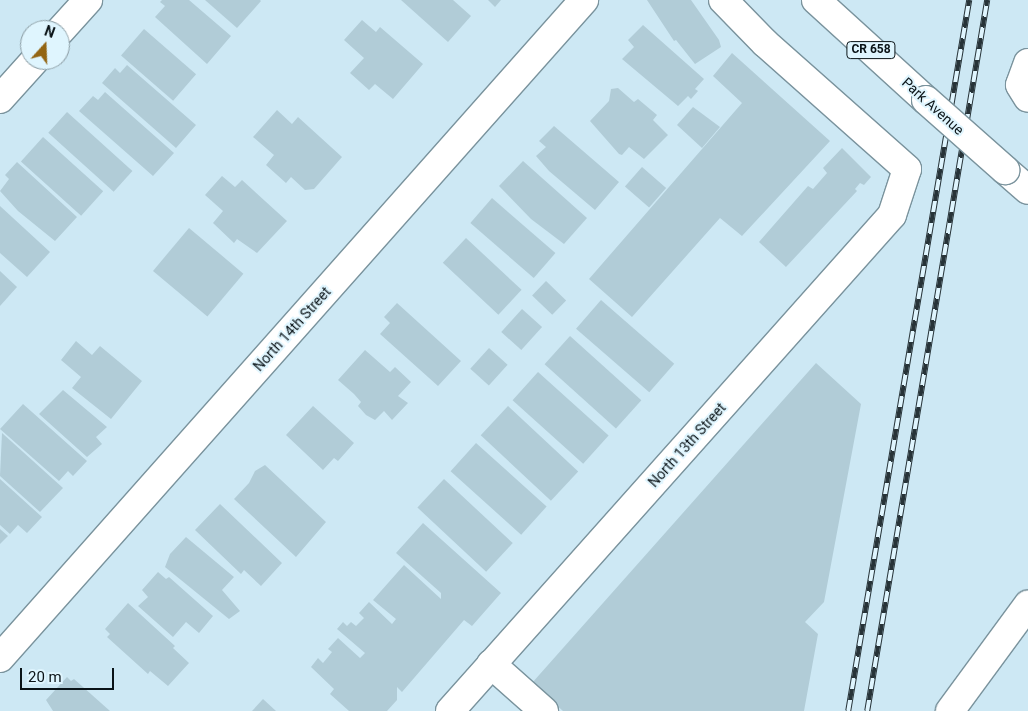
<!DOCTYPE html>
<html>
<head>
<meta charset="utf-8">
<style>
  body { margin:0 }
  #map { position:relative; width:1028px; height:711px; overflow:hidden; background:#cde8f4; font-family:Roboto,sans-serif }
  div>[style] { position:absolute }
  .building>* { inset:0; background:#b1ccd7; transform-origin:0 0 }
  .roads { filter:drop-shadow(1px 0 #7a939d) drop-shadow(-1px 0 #7a939d) drop-shadow(0 1px #7a939d) drop-shadow(0 -1px #7a939d) }
  .minor>* { height:28px; margin:-14px; padding:0 14px; transform-origin:14px; border-radius:14px; background:#fff }
  .major>* { height:28px; margin:-14px; padding:0 14px; transform-origin:14px; border-radius:14px; background:#fff }
  .rail>* { height:5.5px; margin-top:-2.75px; transform-origin:0; background:repeating-linear-gradient(90deg,#dff5fe 0 11px,#273338 0 22px); box-sizing:border-box; border-block:1px solid #273338 }
  .bridges { filter:drop-shadow(1px 0 #7a939d) drop-shadow(-1px 0 #7a939d) drop-shadow(0 1px #7a939d) drop-shadow(0 -1px #7a939d) }
  .major-bridge>* { height:28px; margin:-14px; padding:0 14px; transform-origin:14px; border-radius:14px; background:#fff }
  span { translate:-50% -50%; white-space:nowrap; text-align:center; line-height:1.15; -webkit-text-stroke:4px #dff5fe; paint-order:stroke }
  .shield-label span { padding:1px 4px; background:#dff5fe; border:1px solid; border-radius:4px; -webkit-text-stroke-width:0 }
  .shield-label { font-size:12px; color:#0a1317; font-weight:700 }
  .street-label { font-size:14px; color:#0a1317 }
  .north { position:absolute; left:20px; top:20px; width:50px; height:50px; box-sizing:border-box; background:#dff5fe; border:1px solid #8a9ba2; border-radius:50%; rotate:20deg; font-size:14px; font-weight:700; line-height:20px; text-align:center; color:#0a1317 }
  .north::after { content:''; display:block; margin:auto; width:18px; height:22px; background:#936513; clip-path:polygon(50% 0,100% 100%,50% 72%,0 100%) }
  .scale { position:absolute; left:20px; top:668px; width:94px; height:22px; box-sizing:border-box; border:2px solid #0a1317; border-top:0; padding-left:6px; font-size:15px; line-height:18px; white-space:nowrap; color:#0a1317; -webkit-text-stroke:4px #dff5fe; paint-order:stroke }
</style>
</head>
<body>
<div id="map">
  <div class="building">
    <div style="clip-path:polygon(162px 0,189px 0,231px 36px,207px 64px,155px 17px,165px 6px,160px 2px)"></div>
    <div style="clip-path:polygon(205px 0,260px 0,261px 1px,237px 28px)"></div>
    <div style="clip-path:polygon(401px 0,453px 0,471px 16px,448px 42px)"></div>
    <div style="clip-path:polygon(488px 0,501px 0,495px 7px)"></div>
    <div style="clip-path:polygon(647px 0,691px 0,719px 40px,721px 47px,695px 64px,676px 40px,674px 41px)"></div>
    <div style="clip-path:polygon(362px 20px,376px 32px,380px 27px,423px 64px,393px 99px,375px 84px,369px 90px,350px 73px,364px 58px,344px 40px)"></div>
    <div style="clip-path:polygon(643px 25px,704px 79px,695px 89px,698px 91px,691px 99px,688px 96px,678px 106px,622px 59px,634px 47px,628px 40px)"></div>
    <div style="left:144px;top:29px;width:69px;height:35px;rotate:41deg"></div>
    <div style="clip-path:polygon(732px 53px,830px 141px,742px 236px,720px 218px,632px 317px,589px 279px,742px 103px,713px 76px)"></div>
    <div style="clip-path:polygon(127px 65px,196px 125px,176px 148px,102px 83px,115px 68px,120px 73px)"></div>
    <div style="clip-path:polygon(618px 88px,634px 102px,638px 99px,657px 115px,653px 120px,668px 135px,644px 159px,629px 147px,622px 155px,619px 154px,590px 121px,609px 101px,611px 89px)"></div>
    <div style="clip-path:polygon(105px 92px,174px 153px,153px 176px,79px 111px,93px 96px,98px 100px)"></div>
    <div style="clip-path:polygon(693px 107px,720px 127px,702px 148px,677px 125px)"></div>
    <div style="clip-path:polygon(277px 110px,292px 124px,298px 117px,342px 157px,314px 189px,305px 190px,291px 177px,286px 183px,266px 165px,274px 155px,253px 137px)"></div>
    <div style="left:67px;top:112px;width:88px;height:28px;rotate:42deg"></div>
    <div style="clip-path:polygon(554px 126px,619px 182px,595px 210px,549px 171px,536px 156px,546px 147px,539px 141px)"></div>
    <div style="left:43px;top:137px;width:81px;height:33px;rotate:42deg"></div>
    <div style="clip-path:polygon(842px 148px,871px 177px,864px 185px,860px 183px,855px 189px,857px 191px,786px 267px,759px 242px,808px 186px,813px 189px,827px 173px,823px 168px)"></div>
    <div style="clip-path:polygon(523px 161px,587px 218px,564px 244px,531px 219px,499px 186px)"></div>
    <div style="clip-path:polygon(17px 162px,77px 217px,55px 241px,18px 211px,0 191px,9px 179px,5px 175px)"></div>
    <div style="left:642px;top:167px;width:32px;height:26px;rotate:41deg"></div>
    <div style="clip-path:polygon(222px 176px,235px 187px,242px 180px,287px 221px,257px 253px,237px 239px,234px 243px,213px 223px,223px 211px,205px 195px)"></div>
    <div style="left:492px;top:198px;width:84px;height:33px;rotate:41deg"></div>
    <div style="clip-path:polygon(0 206px,50px 252px,27px 277px,0 253px)"></div>
    <div style="left:189px;top:228px;width:71px;height:56px;rotate:40deg"></div>
    <div style="left:466px;top:238px;width:76px;height:34px;rotate:43deg"></div>
    <div style="clip-path:polygon(0 271px,17px 287px,0 306px)"></div>
    <div style="left:546px;top:281px;width:28px;height:20px;rotate:44deg"></div>
    <div style="left:601px;top:300px;width:97px;height:38px;rotate:41deg"></div>
    <div style="clip-path:polygon(397px 303px,461px 361px,438px 386px,380px 334px,390px 323px,384px 317px)"></div>
    <div style="left:522px;top:309px;width:27px;height:31px;rotate:42deg"></div>
    <div style="left:570px;top:336px;width:96px;height:38px;rotate:42deg"></div>
    <div style="clip-path:polygon(76px 341px,92px 355px,100px 346px,142px 381px,111px 419px,72px 388px,81px 377px,61px 360px)"></div>
    <div style="left:489px;top:348px;width:25px;height:28px;rotate:42deg"></div>
    <div style="clip-path:polygon(365px 350px,390px 372px,395px 367px,411px 382px,398px 396px,408px 403px,392px 420px,384px 411px,375px 420px,366px 415px,358px 406px,361px 402px,354px 394px,338px 380px)"></div>
    <div style="clip-path:polygon(816px 363px,861px 404px,824px 602px,805px 622px,818px 634px,804px 711px,563px 711px,532px 683px)"></div>
    <div style="left:538px;top:372px;width:95px;height:38px;rotate:42deg"></div>
    <div style="clip-path:polygon(63px 390px,107px 427px,96px 437px,102px 444px,87px 457px,39px 414px)"></div>
    <div style="clip-path:polygon(23px 404px,87px 461px,73px 476px,68px 471px,59px 481px,0 429px)"></div>
    <div style="clip-path:polygon(313px 406px,354px 443px,338px 461px,334px 458px,323px 470px,286px 435px)"></div>
    <div style="left:508px;top:406px;width:96px;height:40px;rotate:43deg"></div>
    <div style="clip-path:polygon(2px 433px,63px 488px,40px 512px,0 476px)"></div>
    <div style="left:476px;top:443px;width:95px;height:38px;rotate:42deg"></div>
    <div style="clip-path:polygon(265px 465px,326px 522px,296px 557px,234px 499px,249px 483px,255px 471px)"></div>
    <div style="clip-path:polygon(0 479px,42px 517px,27px 533px,18px 525px,10px 534px,0 525px)"></div>
    <div style="left:444px;top:479px;width:94px;height:39px;rotate:43deg"></div>
    <div style="clip-path:polygon(220px 504px,282px 563px,261px 586px,244px 570px,241px 574px,195px 530px)"></div>
    <div style="clip-path:polygon(423px 523px,501px 593px,472px 626px,464px 620px,402px 692px,397px 687px,397px 700px,387px 711px,349px 711px,330px 694px,334px 689px,311px 667px,318px 658px,323px 663px,328px 657px,332px 652px,328px 649px,338px 638px,360px 658px,365px 653px,337px 629px,343px 622px,347px 626px,351px 622px,356px 626px,364px 618px,359px 613px,369px 602px,392px 624px,396px 619px,373px 600px,404px 565px,441px 599px,441px 593px,396px 553px)"></div>
    <div style="clip-path:polygon(0 529px,8px 536px,0 544px)"></div>
    <div style="clip-path:polygon(186px 537px,234px 577px,222px 590px,240px 611px,229px 619px,165px 567px,170px 554px)"></div>
    <div style="clip-path:polygon(158px 572px,166px 579px,169px 577px,213px 616px,199px 633px,186px 622px,173px 637px,138px 606px,148px 597px,142px 590px)"></div>
    <div style="clip-path:polygon(128px 603px,175px 646px,173px 648px,189px 663px,168px 686px,150px 671px,148px 674px,107px 637px,110px 634px,105px 629px)"></div>
    <div style="clip-path:polygon(67px 677px,71px 681px,74px 679px,110px 711px,53px 711px,46px 700px)"></div>
    <div style="clip-path:polygon(263px 699px,276px 711px,252px 711px)"></div>
  </div>
  <div class="roads">
    <div class="minor">
      <div style="left:60px;top:31px;width:42px;rotate:-47.9deg"></div>
      <div style="left:1028px;top:63px;width:23px;rotate:110deg"></div>
      <div style="left:1020px;top:85px;width:15px;rotate:58deg"></div>
      <div style="left:0;top:99px;width:52px;rotate:-48.1deg"></div>
      <div style="left:0;top:658px;width:880px;rotate:-48.41deg"></div>
      <div style="left:491px;top:664px;width:71px;rotate:41.6deg"></div>
      <div style="left:450px;top:711px;width:664px;rotate:-48.29deg"></div>
      <div style="left:892px;top:215px;width:48px;rotate:-71.9deg"></div>
      <div style="left:907px;top:169px;width:190px;rotate:-138.4deg"></div>
      <div style="left:765px;top:43px;width:60px;rotate:-134.3deg"></div>
      <div style="left:950px;top:711px;width:132px;rotate:-53.7deg"></div>
    </div>
    <div class="major">
      <div style="left:816px;top:0;width:149px;rotate:42.3deg"></div>
      <div style="left:1005px;top:170px;width:30px;rotate:41deg"></div>
    </div>
  </div>
  <div class="rail">
    <div style="left:848px;top:711px;width:721px;rotate:-80.34deg"></div>
    <div style="left:867px;top:711px;width:721px;rotate:-80.42deg"></div>
  </div>
  <div class="bridges">
    <div class="major-bridge">
      <div style="left:926px;top:100px;width:106px;rotate:41.5deg"></div>
    </div>
  </div>
  <div class="shield-label">
    <span style="left:871px;top:50px">CR 658</span>
  </div>
  <div class="street-label">
    <span style="left:933px;top:106px;rotate:42deg">Park Avenue</span>
    <span style="left:292px;top:329px;rotate:-48deg">North 14th Street</span>
    <span style="left:687px;top:445px;rotate:-48deg">North 13th Street</span>
  </div>
  <div class="north">N</div>
  <div class="scale">20 m</div>
</div>
</body>
</html>
